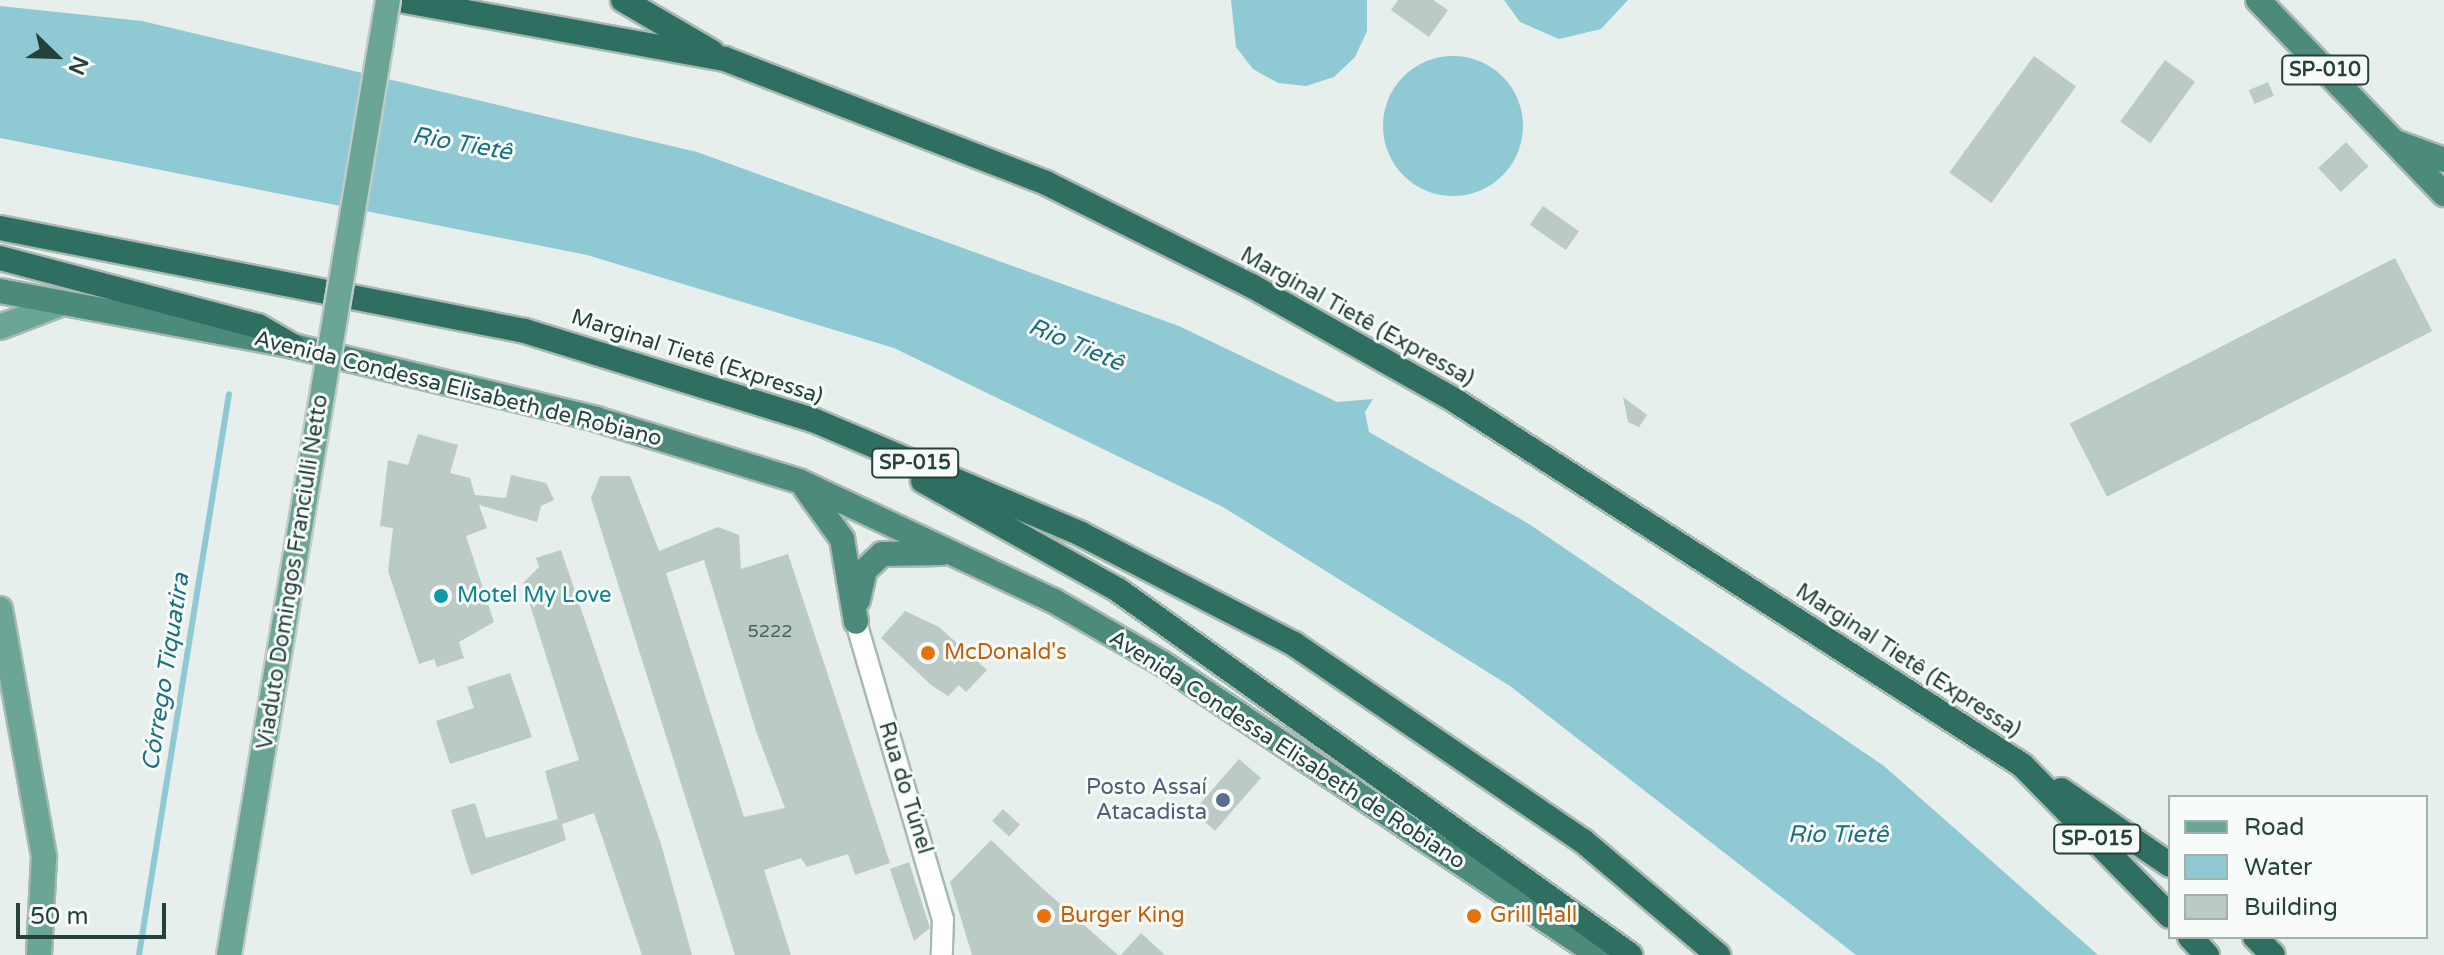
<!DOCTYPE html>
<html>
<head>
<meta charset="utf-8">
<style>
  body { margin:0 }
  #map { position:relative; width:2444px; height:955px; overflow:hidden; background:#e6efeb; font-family:"Varela Round",sans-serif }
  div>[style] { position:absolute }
  .water>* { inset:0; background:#8ec9d4 }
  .round { border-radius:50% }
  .stream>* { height:6px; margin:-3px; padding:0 3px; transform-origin:3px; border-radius:3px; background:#8ec9d4 }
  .building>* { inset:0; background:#bbcac4; transform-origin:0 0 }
  .roads { filter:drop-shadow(2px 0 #a8b8b2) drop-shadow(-2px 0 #a8b8b2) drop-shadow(0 2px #a8b8b2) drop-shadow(0 -2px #a8b8b2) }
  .minor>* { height:20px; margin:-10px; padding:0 10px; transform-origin:10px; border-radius:10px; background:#fff }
  .primary>* { height:24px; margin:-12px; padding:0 12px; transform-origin:12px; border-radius:12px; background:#6aa596 }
  .trunk>* { height:24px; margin:-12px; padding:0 12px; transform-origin:12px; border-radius:12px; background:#4c8a7c }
  .motorway>* { height:24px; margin:-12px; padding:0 12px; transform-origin:12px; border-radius:12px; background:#2f6f62 }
  .bridges { filter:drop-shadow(2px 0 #c2cac8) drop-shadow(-2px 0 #c2cac8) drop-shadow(0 2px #c2cac8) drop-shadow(0 -2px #c2cac8) }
  .primary-bridge>* { height:24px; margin:-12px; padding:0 12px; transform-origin:12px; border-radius:12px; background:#6aa596 }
  .dots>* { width:22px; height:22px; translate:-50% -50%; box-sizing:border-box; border:4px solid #f7fbf9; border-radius:50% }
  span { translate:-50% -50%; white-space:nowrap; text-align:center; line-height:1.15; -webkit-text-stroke:6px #f7fbf9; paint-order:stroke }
  .number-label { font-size:18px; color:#4a645c }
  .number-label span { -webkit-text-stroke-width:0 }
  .shield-label span { padding:2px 6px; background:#f7fbf9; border:2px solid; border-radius:6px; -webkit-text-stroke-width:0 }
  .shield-label { font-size:20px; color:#24423a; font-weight:700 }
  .street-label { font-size:22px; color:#24423a }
  .culture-label { font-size:22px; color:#0d838f }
  .left { translate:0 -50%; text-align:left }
  .food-label { font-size:22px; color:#c56008 }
  .service-label { font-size:22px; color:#4e5e75 }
  .right { translate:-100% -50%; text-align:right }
  .water-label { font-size:24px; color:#1c6f80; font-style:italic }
  .legend { position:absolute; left:2168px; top:795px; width:260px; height:144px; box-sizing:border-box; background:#f7fbf9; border:2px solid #a3b1ad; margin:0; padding:10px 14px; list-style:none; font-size:24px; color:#24423a }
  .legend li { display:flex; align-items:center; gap:16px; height:40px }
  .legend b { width:40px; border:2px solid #a3b1ad }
  .north { position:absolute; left:16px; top:16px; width:80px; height:80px; -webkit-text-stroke:6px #f7fbf9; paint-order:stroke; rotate:113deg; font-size:22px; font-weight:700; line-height:32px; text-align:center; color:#24423a }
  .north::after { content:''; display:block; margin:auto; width:28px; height:36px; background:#24423a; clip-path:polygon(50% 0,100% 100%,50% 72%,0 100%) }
  .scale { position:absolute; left:16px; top:903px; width:150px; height:36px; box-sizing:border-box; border:4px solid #24423a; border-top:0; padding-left:10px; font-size:24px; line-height:28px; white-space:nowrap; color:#24423a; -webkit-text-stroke:6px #f7fbf9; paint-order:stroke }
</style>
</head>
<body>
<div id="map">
  <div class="water">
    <div style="clip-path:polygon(1231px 0,1367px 0,1367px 31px,1355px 57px,1334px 77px,1306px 86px,1278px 83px,1253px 69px,1236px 47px)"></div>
    <div style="clip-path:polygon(1504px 0,1628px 0,1601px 29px,1559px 39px,1520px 22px)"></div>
    <div style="clip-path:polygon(0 6px,142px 21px,697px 152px,1179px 326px,1337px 402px,1373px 399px,1365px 412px,1369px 432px,1529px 524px,1884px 766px,2098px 955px,1856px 955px,1510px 686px,1223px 507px,894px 348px,587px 255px,0 138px)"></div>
    <div class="round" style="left:1383px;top:56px;width:140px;height:140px"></div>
  </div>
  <div class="stream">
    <div style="left:139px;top:955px;width:568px;rotate:-80.89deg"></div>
  </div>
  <div class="building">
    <div style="clip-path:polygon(1398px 0,1433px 0,1448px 10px,1429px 37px,1391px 10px)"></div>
    <div style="left:2034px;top:56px;width:52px;height:144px;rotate:36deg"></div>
    <div style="left:2165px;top:60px;width:37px;height:76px;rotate:36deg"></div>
    <div style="left:2268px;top:82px;width:15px;height:21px;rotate:67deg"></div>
    <div style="left:2346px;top:142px;width:33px;height:38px;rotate:47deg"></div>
    <div style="left:1543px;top:206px;width:44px;height:23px;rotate:35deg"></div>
    <div style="left:2395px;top:258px;width:82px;height:365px;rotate:63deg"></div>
    <div style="clip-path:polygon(1623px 397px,1647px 415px,1639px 427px,1628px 422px)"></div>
    <div style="clip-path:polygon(418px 434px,458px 445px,450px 473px,470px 478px,475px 495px,506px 498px,511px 475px,546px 483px,554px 500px,541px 506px,537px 522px,479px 505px,487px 528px,466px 536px,494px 622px,459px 642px,464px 658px,437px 667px,434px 659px,419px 664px,388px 571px,393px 528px,380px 526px,388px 460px,408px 465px)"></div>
    <div style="clip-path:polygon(evenodd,600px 476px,630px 476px,659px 551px,718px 527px,739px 535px,741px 569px,788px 554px,890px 863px,855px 875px,848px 854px,807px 867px,801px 858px,764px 870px,791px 955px,735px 955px,591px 498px,600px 476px,704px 560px,756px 731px,785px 808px,744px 817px,666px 573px,704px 560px)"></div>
    <div style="clip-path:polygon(561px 550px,661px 844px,692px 955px,642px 955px,594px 813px,562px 824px,566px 840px,535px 852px,471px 875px,466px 860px,451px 810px,475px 803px,486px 838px,558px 819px,545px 771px,579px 760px,523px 583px,539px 567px,536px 558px)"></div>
    <div style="clip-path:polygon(905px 611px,939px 627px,987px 670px,966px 692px,959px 685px,948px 696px,931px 685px,881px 638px)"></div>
    <div style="clip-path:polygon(510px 673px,532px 737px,450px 764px,436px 721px,474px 708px,467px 687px)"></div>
    <div style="left:1239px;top:759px;width:29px;height:70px;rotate:41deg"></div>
    <div style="left:1003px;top:809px;width:23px;height:16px;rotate:43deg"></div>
    <div style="clip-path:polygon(991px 840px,1041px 887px,1118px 955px,972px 955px,950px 882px)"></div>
    <div style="clip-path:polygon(909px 862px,930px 928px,914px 941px,890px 869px)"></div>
    <div style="clip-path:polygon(1141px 933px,1165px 955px,1121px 955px)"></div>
  </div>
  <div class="roads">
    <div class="minor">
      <div style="left:856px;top:622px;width:309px;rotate:73.7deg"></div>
      <div style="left:943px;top:919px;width:36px;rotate:92deg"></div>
    </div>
    <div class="primary">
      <div style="left:0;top:327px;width:67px;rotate:-20.9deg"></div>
      <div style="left:0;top:609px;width:252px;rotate:79.9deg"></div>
      <div style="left:44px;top:857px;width:98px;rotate:92.9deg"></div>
    </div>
    <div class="trunk">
      <div style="left:2258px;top:0;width:269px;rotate:46.2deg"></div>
      <div style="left:2398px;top:143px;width:49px;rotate:20.3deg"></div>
      <div style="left:0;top:291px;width:298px;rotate:10.6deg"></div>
      <div style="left:293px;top:346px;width:312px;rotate:13.5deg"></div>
      <div style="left:596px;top:419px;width:212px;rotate:17deg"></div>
      <div style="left:799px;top:481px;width:282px;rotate:25.2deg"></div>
      <div style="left:1054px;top:601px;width:125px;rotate:29.9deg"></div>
      <div style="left:1162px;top:663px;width:525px;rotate:33.81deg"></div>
      <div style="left:806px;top:489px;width:62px;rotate:54.2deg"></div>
      <div style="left:842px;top:539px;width:84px;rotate:80.4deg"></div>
      <div style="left:858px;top:600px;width:31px;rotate:-77deg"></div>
      <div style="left:865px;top:570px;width:23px;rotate:-43deg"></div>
      <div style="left:882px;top:554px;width:60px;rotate:-1deg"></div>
    </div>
    <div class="motorway">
      <div style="left:400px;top:0;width:330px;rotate:10.3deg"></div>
      <div style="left:725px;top:59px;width:344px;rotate:21.1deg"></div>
      <div style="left:1046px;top:183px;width:230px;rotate:26.6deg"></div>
      <div style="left:1252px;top:286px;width:232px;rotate:29.4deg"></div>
      <div style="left:1454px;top:400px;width:675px;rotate:32.73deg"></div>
      <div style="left:2022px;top:765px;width:211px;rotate:45.6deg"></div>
      <div style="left:623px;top:0;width:103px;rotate:30.3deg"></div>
      <div style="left:0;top:228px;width:535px;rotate:11.1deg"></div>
      <div style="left:525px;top:331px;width:301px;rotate:17.2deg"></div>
      <div style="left:813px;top:420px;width:291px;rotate:23deg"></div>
      <div style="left:1081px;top:534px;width:240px;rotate:27.3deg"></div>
      <div style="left:1294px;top:644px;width:350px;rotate:34.3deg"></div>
      <div style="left:1583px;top:841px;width:177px;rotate:40.2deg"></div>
      <div style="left:0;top:258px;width:267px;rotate:14.8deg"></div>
      <div style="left:258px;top:326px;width:40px;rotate:29.7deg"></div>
      <div style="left:923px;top:481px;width:223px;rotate:29.2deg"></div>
      <div style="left:1118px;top:590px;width:629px;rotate:35.48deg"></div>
      <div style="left:2061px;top:790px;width:132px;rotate:34.5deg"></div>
      <div style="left:2190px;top:937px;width:25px;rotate:47deg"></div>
      <div style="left:2255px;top:937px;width:25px;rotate:45deg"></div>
    </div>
  </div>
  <div class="bridges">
    <div class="primary-bridge">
      <div style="left:229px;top:955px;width:968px;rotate:-80.55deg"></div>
    </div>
  </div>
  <div class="dots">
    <div style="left:441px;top:596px;background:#0f9aa8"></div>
    <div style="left:928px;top:653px;background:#e8710a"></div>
    <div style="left:1223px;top:800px;background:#5c6f8a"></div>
    <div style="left:1044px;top:916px;background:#e8710a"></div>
    <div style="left:1474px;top:916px;background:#e8710a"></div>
  </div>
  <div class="number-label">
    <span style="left:770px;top:631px">5222</span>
  </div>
  <div class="shield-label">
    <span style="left:2325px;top:70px">SP-010</span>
    <span style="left:915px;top:463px">SP-015</span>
    <span style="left:2097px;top:839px">SP-015</span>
  </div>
  <div class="street-label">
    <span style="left:1357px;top:317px;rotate:29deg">Marginal Tietê (Expressa)</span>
    <span style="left:697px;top:357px;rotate:18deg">Marginal Tietê (Expressa)</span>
    <span style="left:458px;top:389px;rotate:14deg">Avenida Condessa Elisabeth de Robiano</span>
    <span style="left:293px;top:572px;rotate:-81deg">Viaduto Domingos Franciulli Netto</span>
    <span style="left:1908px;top:661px;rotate:33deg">Marginal Tietê (Expressa)</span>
    <span style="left:1287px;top:750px;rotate:33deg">Avenida Condessa Elisabeth de Robiano</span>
    <span style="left:905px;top:788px;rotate:73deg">Rua do Túnel</span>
  </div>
  <div class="culture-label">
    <span class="left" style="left:457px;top:596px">Motel My Love</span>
  </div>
  <div class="food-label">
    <span class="left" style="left:944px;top:653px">McDonald's</span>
    <span class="left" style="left:1060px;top:916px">Burger King</span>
    <span class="left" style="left:1490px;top:916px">Grill Hall</span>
  </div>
  <div class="service-label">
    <span class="right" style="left:1207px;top:800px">Posto Assaí<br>Atacadista</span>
  </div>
  <div class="water-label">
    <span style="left:462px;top:144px;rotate:10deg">Rio Tietê</span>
    <span style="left:1076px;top:345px;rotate:23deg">Rio Tietê</span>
    <span style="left:166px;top:672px;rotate:-81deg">Córrego Tiquatira</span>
    <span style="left:1838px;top:835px">Rio Tietê</span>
  </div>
  <ul class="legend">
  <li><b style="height:10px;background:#6aa596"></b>Road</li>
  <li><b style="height:22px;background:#8ec9d4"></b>Water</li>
  <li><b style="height:22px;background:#bbcac4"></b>Building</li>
  </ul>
  <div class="north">N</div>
  <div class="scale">50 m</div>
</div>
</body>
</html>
